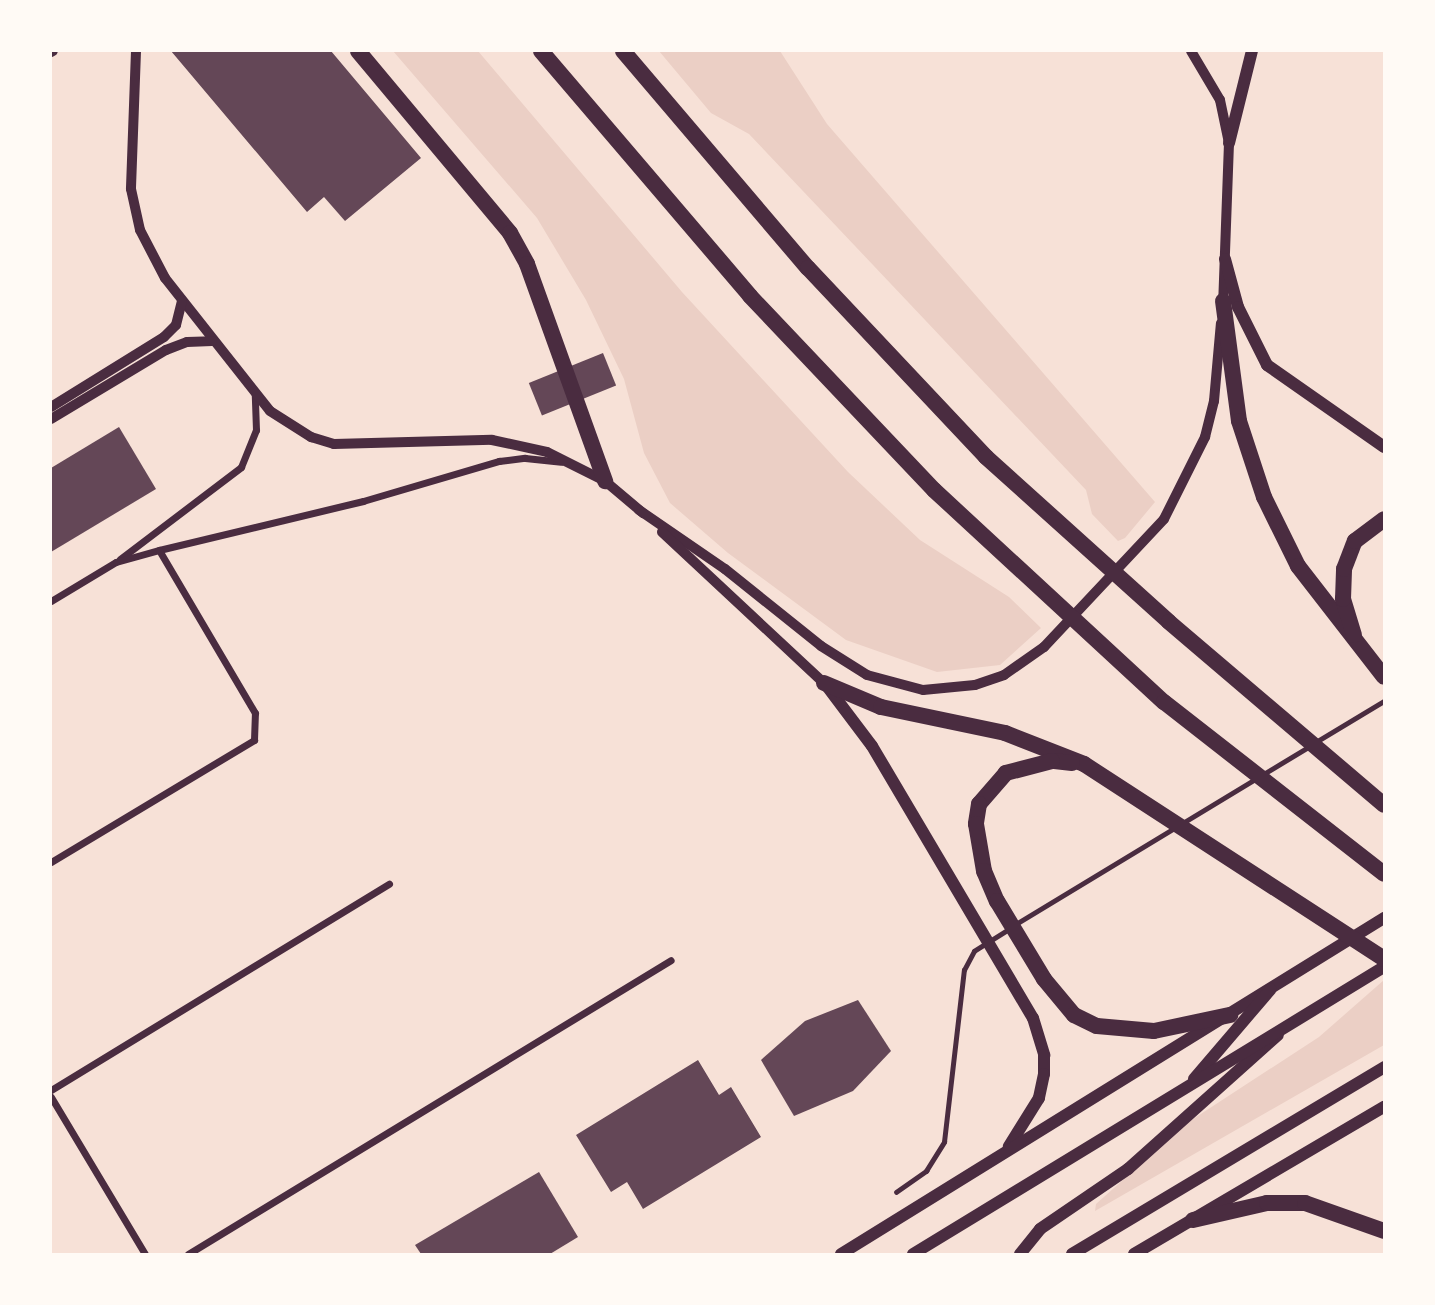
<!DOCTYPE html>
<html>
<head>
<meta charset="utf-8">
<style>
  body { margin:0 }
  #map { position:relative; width:1435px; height:1305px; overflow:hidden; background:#f7e1d7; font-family:"Public Sans",sans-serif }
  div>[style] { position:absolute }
  .green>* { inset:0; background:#ebcfc5 }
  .building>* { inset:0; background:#644757; transform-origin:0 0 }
  .service>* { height:4.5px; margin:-2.25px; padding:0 2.25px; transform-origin:2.25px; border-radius:2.25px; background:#4a2c40 }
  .minor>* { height:7px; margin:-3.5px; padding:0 3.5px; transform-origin:3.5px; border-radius:3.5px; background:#4a2c40 }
  .tertiary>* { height:10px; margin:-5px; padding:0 5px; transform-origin:5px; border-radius:5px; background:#4a2c40 }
  .secondary>* { height:12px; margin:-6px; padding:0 6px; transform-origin:6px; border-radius:6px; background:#4a2c40 }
  .primary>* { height:12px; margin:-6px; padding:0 6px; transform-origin:6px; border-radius:6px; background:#4a2c40 }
  .motorway>* { height:16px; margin:-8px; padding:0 8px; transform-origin:8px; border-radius:8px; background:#4a2c40 }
  span { translate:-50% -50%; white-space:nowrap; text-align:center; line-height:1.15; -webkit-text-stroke:5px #fffaf5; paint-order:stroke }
  .frame { position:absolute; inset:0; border:52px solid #fffaf5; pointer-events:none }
</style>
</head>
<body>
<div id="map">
  <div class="green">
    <div style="clip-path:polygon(393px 51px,478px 51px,682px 292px,848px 472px,920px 540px,1009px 597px,1041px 628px,1000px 665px,937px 672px,846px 640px,728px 553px,670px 503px,644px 453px,624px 379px,586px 300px,537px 218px)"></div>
    <div style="clip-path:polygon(659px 51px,780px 51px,827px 124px,1155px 502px,1125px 538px,1118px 541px,1092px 514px,1086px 490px,749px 134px,711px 113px)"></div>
    <div style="clip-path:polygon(1384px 980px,1384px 1045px,1095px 1211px,1096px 1204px,1187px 1123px,1319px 1037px)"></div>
  </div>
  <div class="building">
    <div style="clip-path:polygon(171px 51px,331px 51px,421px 158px,345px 221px,324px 197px,307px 212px)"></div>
    <div style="left:603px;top:353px;width:35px;height:80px;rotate:68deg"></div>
    <div style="clip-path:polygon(119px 427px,156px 489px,51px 552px,51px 468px)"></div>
    <div style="clip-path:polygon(858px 1000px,891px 1051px,853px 1091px,794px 1116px,761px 1060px,805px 1021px)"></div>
    <div style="clip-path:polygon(698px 1060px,719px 1095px,731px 1087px,761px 1137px,643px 1209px,627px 1182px,611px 1192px,576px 1135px)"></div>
    <div style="clip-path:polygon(539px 1172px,578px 1237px,550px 1254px,421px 1254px,415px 1245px)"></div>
  </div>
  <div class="service">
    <div style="left:1316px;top:742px;width:79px;rotate:-31.1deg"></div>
    <div style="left:1016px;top:924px;width:341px;rotate:-31.2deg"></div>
    <div style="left:896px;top:1192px;width:37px;rotate:-35deg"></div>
    <div style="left:926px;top:1171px;width:34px;rotate:-58deg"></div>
    <div style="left:944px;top:1142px;width:173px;rotate:-83.4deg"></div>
    <div style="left:964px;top:970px;width:21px;rotate:-62deg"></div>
    <div style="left:974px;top:951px;width:41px;rotate:-32.2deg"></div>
  </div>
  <div class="minor">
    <div style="left:120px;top:559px;width:152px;rotate:-37.2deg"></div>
    <div style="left:241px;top:467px;width:40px;rotate:-68deg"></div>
    <div style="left:256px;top:430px;width:35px;rotate:-92deg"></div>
    <div style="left:51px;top:601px;width:76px;rotate:-31deg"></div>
    <div style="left:116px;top:562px;width:45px;rotate:-15.6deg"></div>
    <div style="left:159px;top:550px;width:210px;rotate:-13.5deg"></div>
    <div style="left:363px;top:501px;width:142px;rotate:-16.4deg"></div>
    <div style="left:499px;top:461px;width:26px;rotate:-7deg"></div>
    <div style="left:525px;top:458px;width:36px;rotate:6deg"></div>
    <div style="left:51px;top:862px;width:237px;rotate:-31deg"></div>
    <div style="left:254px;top:740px;width:27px;rotate:-88deg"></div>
    <div style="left:255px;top:713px;width:189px;rotate:-120.5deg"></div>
    <div style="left:51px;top:1090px;width:396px;rotate:-31.4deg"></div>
    <div style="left:51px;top:1097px;width:183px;rotate:59.1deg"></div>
    <div style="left:188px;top:1254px;width:565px;rotate:-31.33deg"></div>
  </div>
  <div class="tertiary">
    <div style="left:136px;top:51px;width:138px;rotate:92.1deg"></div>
    <div style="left:131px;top:189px;width:42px;rotate:77.6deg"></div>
    <div style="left:140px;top:230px;width:54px;rotate:62.5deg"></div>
    <div style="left:165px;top:278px;width:169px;rotate:51.7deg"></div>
    <div style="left:270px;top:411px;width:49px;rotate:32.4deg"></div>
    <div style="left:311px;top:437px;width:24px;rotate:17deg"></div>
    <div style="left:334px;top:444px;width:158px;rotate:-1.5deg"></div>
    <div style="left:492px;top:440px;width:56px;rotate:12.3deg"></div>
    <div style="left:547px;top:452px;width:65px;rotate:26.6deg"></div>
    <div style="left:605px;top:481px;width:50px;rotate:40.1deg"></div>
    <div style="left:1191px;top:51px;width:57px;rotate:59.4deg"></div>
    <div style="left:1220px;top:100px;width:44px;rotate:78.2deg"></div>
    <div style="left:1229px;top:143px;width:164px;rotate:92.1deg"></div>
    <div style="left:51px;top:52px;width:2px;rotate:-27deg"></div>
    <div style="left:51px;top:407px;width:133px;rotate:-31.8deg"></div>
    <div style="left:164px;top:337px;width:17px;rotate:-45deg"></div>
    <div style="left:176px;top:325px;width:25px;rotate:-76deg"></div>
    <div style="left:51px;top:419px;width:134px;rotate:-31deg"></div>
    <div style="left:166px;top:350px;width:22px;rotate:-21deg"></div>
    <div style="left:187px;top:342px;width:25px;rotate:-2deg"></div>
    <div style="left:639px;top:510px;width:104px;rotate:34.5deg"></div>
    <div style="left:725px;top:569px;width:123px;rotate:38.7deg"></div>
    <div style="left:821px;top:646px;width:54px;rotate:32.2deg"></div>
    <div style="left:867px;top:675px;width:58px;rotate:15deg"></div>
    <div style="left:923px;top:690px;width:52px;rotate:-5.5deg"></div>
    <div style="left:975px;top:685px;width:31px;rotate:-19deg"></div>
    <div style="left:1004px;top:675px;width:49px;rotate:-35deg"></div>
    <div style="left:1044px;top:647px;width:175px;rotate:-46.8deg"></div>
    <div style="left:1164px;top:519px;width:92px;rotate:-63.4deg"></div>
    <div style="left:1205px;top:437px;width:37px;rotate:-76deg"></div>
    <div style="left:1214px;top:401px;width:78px;rotate:-84.9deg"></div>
    <div style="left:662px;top:532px;width:221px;rotate:43deg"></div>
  </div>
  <div class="secondary">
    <div style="left:1229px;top:143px;width:95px;rotate:-76deg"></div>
    <div style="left:1225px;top:259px;width:50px;rotate:74.8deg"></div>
    <div style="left:1238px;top:307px;width:65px;rotate:63.4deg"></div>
    <div style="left:1267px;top:365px;width:143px;rotate:35deg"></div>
    <div style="left:826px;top:685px;width:76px;rotate:53deg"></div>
    <div style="left:872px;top:746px;width:316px;rotate:59.4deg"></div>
    <div style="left:1033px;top:1018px;width:39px;rotate:73deg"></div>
    <div style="left:1044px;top:1055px;width:19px;rotate:90deg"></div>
    <div style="left:1044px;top:1074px;width:25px;rotate:102deg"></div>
    <div style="left:1039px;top:1098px;width:57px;rotate:122deg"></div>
    <div style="left:841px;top:1254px;width:639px;rotate:-31.75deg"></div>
    <div style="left:1020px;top:1254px;width:32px;rotate:-51deg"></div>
    <div style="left:1040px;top:1229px;width:107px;rotate:-34.3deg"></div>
    <div style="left:1128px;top:1169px;width:201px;rotate:-41.8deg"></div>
    <div style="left:1134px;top:1254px;width:290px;rotate:-30.5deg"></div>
  </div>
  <div class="primary">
    <div style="left:1194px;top:1079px;width:118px;rotate:-49.5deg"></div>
    <div style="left:913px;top:1254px;width:552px;rotate:-31.36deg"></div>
    <div style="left:1072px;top:1254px;width:364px;rotate:-30.9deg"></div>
  </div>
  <div class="motorway">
    <div style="left:358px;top:51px;width:237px;rotate:50.1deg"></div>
    <div style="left:510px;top:233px;width:35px;rotate:61deg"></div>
    <div style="left:527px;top:264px;width:231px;rotate:70.2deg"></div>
    <div style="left:541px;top:51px;width:322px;rotate:49.5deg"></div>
    <div style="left:750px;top:296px;width:267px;rotate:46.5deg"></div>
    <div style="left:934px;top:490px;width:313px;rotate:42.7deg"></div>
    <div style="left:1164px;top:702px;width:279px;rotate:38deg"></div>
    <div style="left:623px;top:51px;width:285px;rotate:49.6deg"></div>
    <div style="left:808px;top:268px;width:260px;rotate:46.7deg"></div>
    <div style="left:986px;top:457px;width:246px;rotate:42deg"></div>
    <div style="left:1169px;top:622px;width:282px;rotate:40.4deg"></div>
    <div style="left:1223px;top:301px;width:121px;rotate:82.4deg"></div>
    <div style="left:1239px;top:421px;width:80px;rotate:71.8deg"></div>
    <div style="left:1264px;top:497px;width:77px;rotate:63.8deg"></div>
    <div style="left:1298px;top:566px;width:140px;rotate:52.2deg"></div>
    <div style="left:1354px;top:635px;width:38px;rotate:-107deg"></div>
    <div style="left:1343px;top:599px;width:30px;rotate:-88deg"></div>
    <div style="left:1344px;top:569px;width:30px;rotate:-69deg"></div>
    <div style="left:1355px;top:541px;width:36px;rotate:-37deg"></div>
    <div style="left:824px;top:683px;width:62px;rotate:22.8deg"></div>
    <div style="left:881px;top:707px;width:127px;rotate:11.8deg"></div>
    <div style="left:1005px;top:733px;width:85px;rotate:21.4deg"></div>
    <div style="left:1084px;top:764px;width:358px;rotate:33deg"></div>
    <div style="left:1072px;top:763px;width:20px;rotate:-174deg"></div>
    <div style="left:1052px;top:761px;width:48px;rotate:165.4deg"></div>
    <div style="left:1006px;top:773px;width:41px;rotate:131.1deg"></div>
    <div style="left:979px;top:804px;width:20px;rotate:99deg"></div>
    <div style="left:976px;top:824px;width:48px;rotate:80.3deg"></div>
    <div style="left:984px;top:871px;width:33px;rotate:67deg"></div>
    <div style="left:997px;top:901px;width:91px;rotate:58.9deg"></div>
    <div style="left:1044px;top:979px;width:47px;rotate:50.2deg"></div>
    <div style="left:1074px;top:1015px;width:25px;rotate:26deg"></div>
    <div style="left:1097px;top:1026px;width:57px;rotate:5deg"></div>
    <div style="left:1154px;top:1031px;width:78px;rotate:-11.9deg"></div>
    <div style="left:1193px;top:1220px;width:76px;rotate:-12.9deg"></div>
    <div style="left:1267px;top:1203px;width:38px"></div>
    <div style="left:1305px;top:1203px;width:84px;rotate:19.5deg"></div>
  </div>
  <div class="frame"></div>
</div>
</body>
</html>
